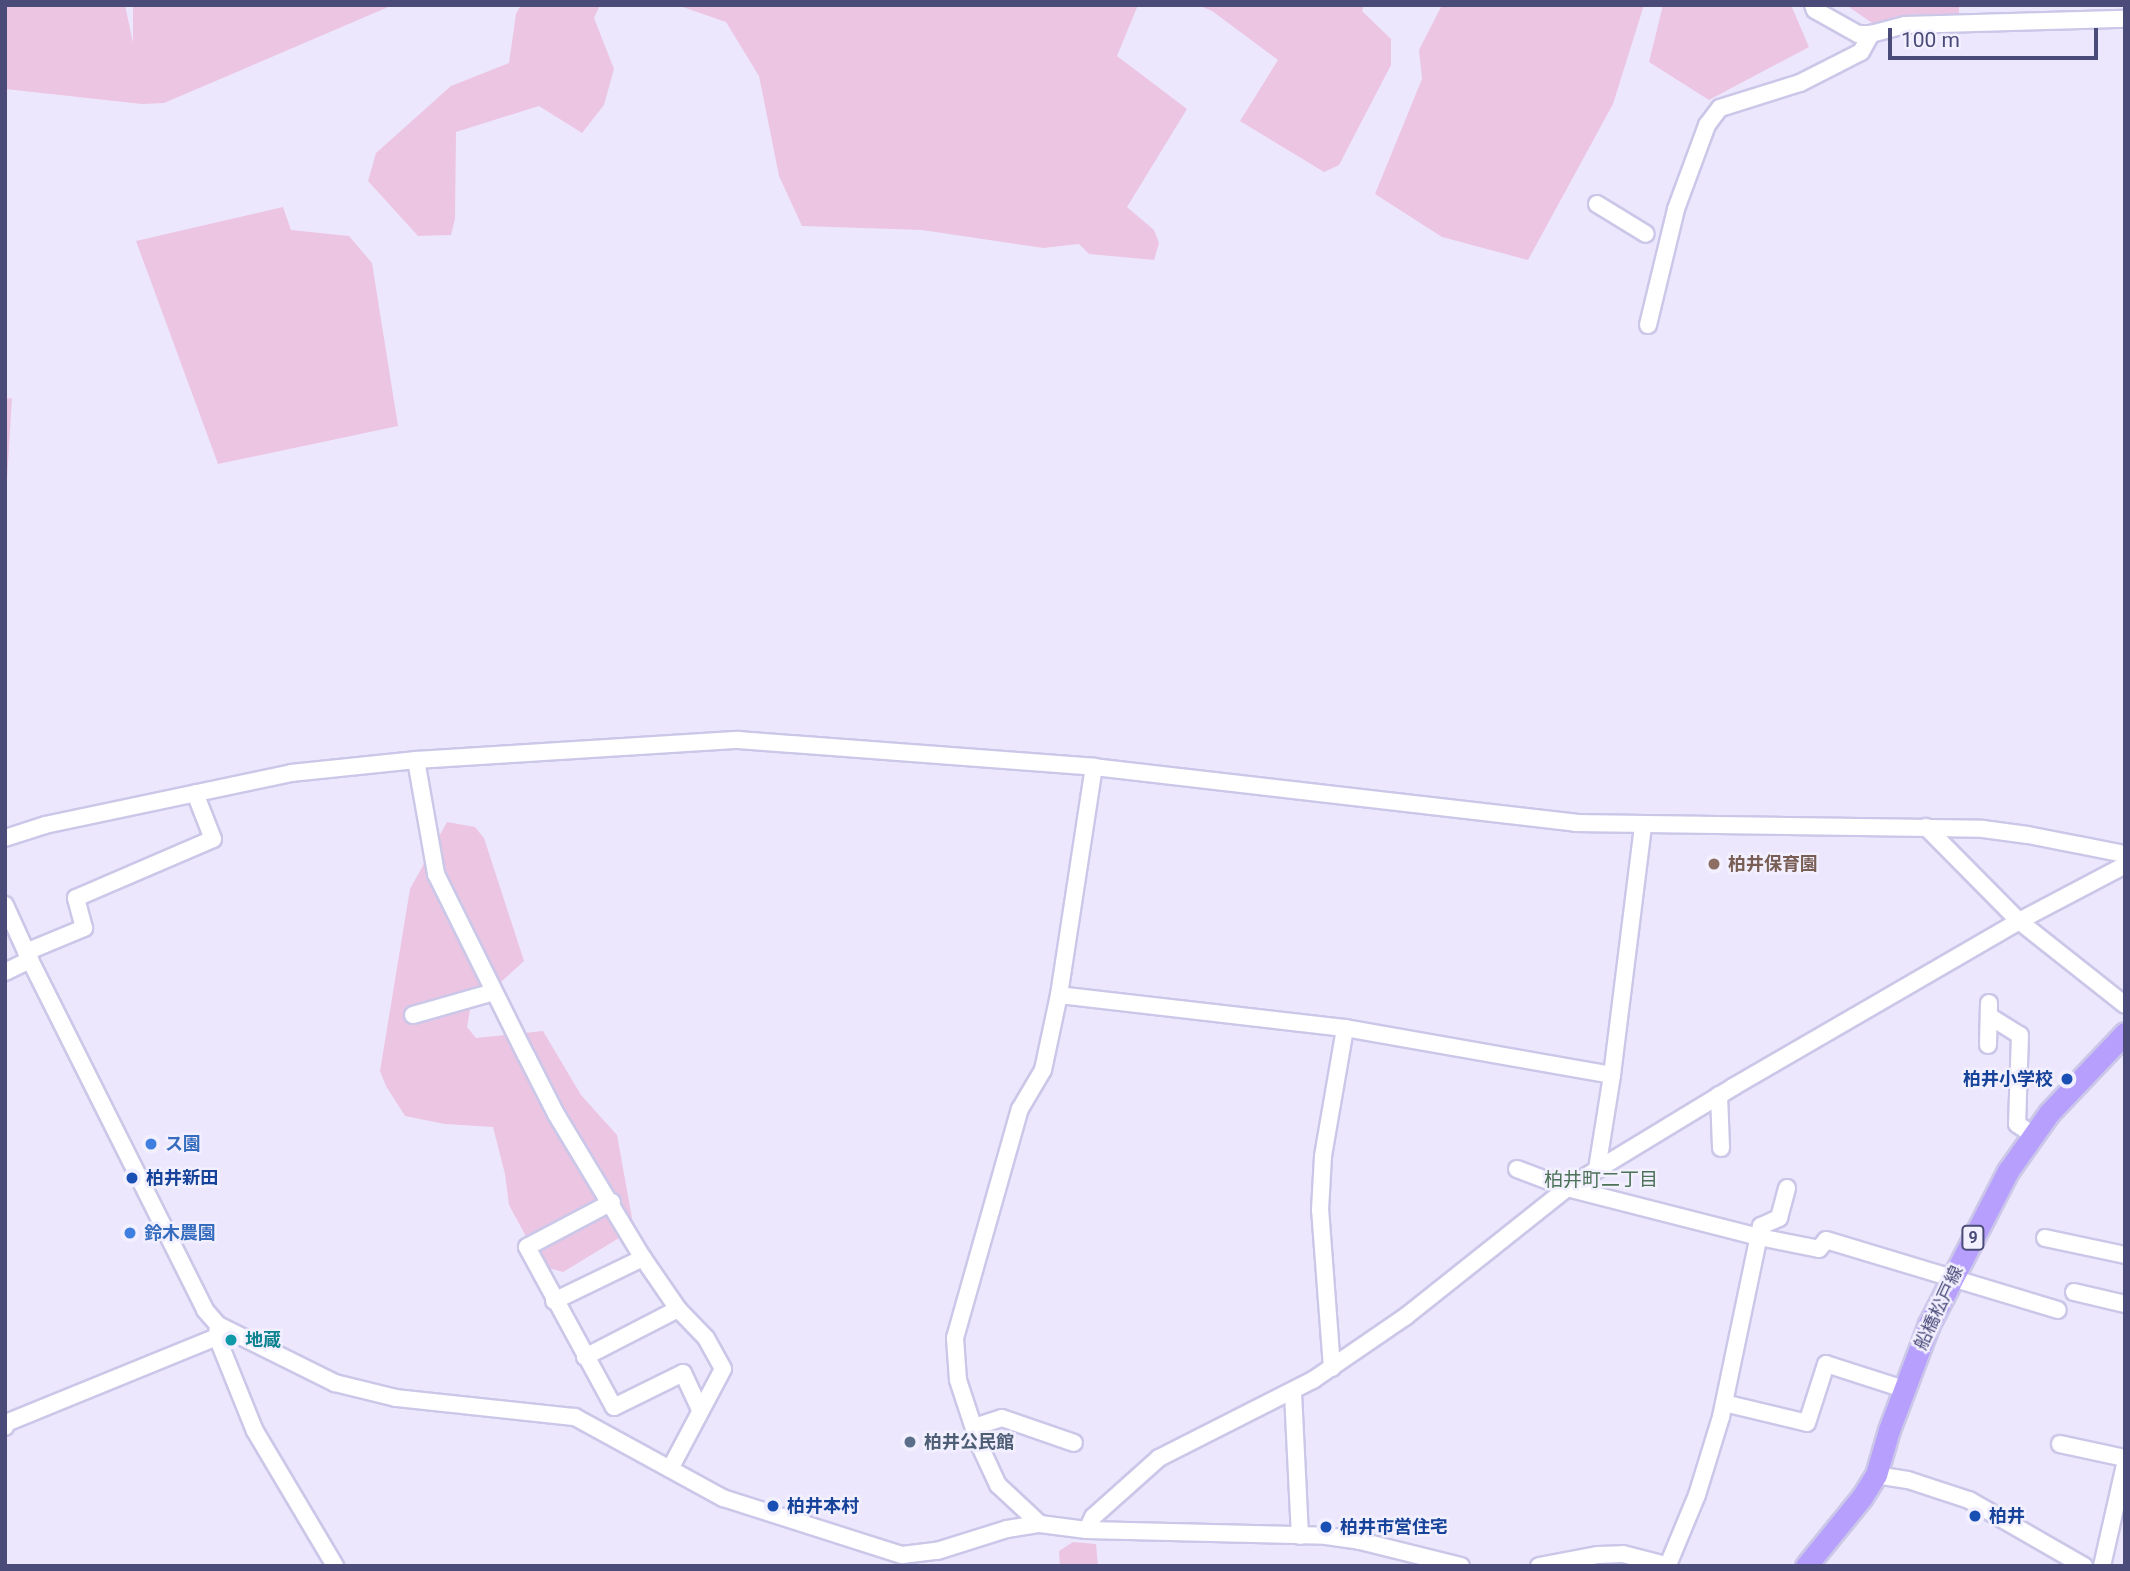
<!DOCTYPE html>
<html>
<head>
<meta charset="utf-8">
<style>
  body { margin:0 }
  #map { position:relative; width:2130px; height:1571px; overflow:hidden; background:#ede7fd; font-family:Roboto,"Noto Sans JP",sans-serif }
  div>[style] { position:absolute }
  .green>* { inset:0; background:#ecc5e3 }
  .roads { filter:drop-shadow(2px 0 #cbc7e8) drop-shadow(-2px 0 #cbc7e8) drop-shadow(0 2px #cbc7e8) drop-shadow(0 -2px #cbc7e8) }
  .minor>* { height:16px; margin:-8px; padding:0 8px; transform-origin:8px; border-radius:8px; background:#fff }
  .major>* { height:21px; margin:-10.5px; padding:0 10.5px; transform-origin:10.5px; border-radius:10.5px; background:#b69ffd }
  .dots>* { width:19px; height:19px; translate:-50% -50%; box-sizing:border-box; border:4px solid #f2efff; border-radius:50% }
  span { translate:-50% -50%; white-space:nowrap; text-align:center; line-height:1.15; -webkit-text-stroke:5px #f2efff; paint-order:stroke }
  .shield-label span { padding:2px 5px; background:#f2efff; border:2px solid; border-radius:5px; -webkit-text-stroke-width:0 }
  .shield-label { font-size:16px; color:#4a4b78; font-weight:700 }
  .education-label { font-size:18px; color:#785e54; font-weight:700 }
  .left { translate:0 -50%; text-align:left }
  .transit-label { font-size:18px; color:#164399; font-weight:700 }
  .right { translate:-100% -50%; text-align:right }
  .shop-label { font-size:18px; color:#366cbe; font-weight:700 }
  .street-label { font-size:18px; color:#4a4b78 }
  .culture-label { font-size:18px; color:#0d838f; font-weight:700 }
  .service-label { font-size:18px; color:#4e5e75; font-weight:700 }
  .neighbourhood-label { font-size:19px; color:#4c7257 }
  .frame { position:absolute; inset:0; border:7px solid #4a4b78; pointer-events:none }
  .scale { position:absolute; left:1888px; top:28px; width:210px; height:32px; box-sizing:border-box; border:4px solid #4a4b78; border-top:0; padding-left:9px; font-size:21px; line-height:24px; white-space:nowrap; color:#4a4b78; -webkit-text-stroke:5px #f2efff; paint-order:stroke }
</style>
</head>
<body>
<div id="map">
  <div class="green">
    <div style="clip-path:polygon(5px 5px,125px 5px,133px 43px,133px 5px,393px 5px,164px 103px,142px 104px,5px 89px)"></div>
    <div style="clip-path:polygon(521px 5px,600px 5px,594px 18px,614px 69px,604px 105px,582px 133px,539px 106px,456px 132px,455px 219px,451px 235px,418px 236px,368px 181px,376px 153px,451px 86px,509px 63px,516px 14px)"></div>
    <div style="clip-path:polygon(677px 5px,1138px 5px,1117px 56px,1187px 109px,1127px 207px,1154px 230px,1159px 243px,1154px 260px,1089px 254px,1079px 244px,1043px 248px,922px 230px,802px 226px,779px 176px,759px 76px,726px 22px)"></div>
    <div style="clip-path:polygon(1198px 5px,1364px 5px,1362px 11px,1391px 39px,1391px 65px,1339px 165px,1324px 172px,1240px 121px,1278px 60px,1212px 11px)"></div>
    <div style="clip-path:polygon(1442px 5px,1644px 5px,1613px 104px,1528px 260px,1442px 237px,1375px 194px,1422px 79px,1419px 50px)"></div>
    <div style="clip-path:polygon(1663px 5px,1791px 5px,1809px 47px,1709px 100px,1649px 62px)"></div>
    <div style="clip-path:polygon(1846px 5px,1959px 5px,1959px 15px,1914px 14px,1875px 25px)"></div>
    <div style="clip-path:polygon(283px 207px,291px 230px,349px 236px,372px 263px,398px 426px,218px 464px,136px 241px)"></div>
    <div style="clip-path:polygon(12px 398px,6px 496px,5px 496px,5px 399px)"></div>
    <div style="clip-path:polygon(447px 822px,475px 827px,484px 838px,524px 961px,470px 1010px,467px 1027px,476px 1038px,543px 1031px,581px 1095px,617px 1135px,634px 1229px,563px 1272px,542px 1266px,509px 1205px,505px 1174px,493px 1127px,445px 1124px,405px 1116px,386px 1086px,380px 1071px,410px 889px)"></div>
    <div style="clip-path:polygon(1073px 1542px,1096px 1544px,1098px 1566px,1060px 1566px,1059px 1551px)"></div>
  </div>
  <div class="roads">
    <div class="minor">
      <div style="left:1813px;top:5px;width:5px;rotate:68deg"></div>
      <div style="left:1815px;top:10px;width:49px;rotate:29.2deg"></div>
      <div style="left:1858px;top:34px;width:13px"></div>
      <div style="left:1871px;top:34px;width:35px;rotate:-15deg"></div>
      <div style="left:1905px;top:25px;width:220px;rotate:-1.6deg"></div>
      <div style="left:1597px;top:204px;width:57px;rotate:31.5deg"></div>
      <div style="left:1648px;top:325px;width:119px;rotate:-76.4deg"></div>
      <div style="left:1676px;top:209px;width:90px;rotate:-69.7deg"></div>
      <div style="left:1707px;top:125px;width:21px;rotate:-53deg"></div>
      <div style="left:1720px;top:108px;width:84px;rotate:-17.4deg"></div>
      <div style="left:1800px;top:83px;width:68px;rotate:-26.9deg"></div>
      <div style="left:1861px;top:52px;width:21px;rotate:-61deg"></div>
      <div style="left:416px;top:760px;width:116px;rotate:80deg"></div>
      <div style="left:436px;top:874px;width:202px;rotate:63.6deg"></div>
      <div style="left:526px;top:1055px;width:66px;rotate:63deg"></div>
      <div style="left:556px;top:1114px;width:168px;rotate:58.9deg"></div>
      <div style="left:643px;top:1258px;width:62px;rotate:55.5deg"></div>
      <div style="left:678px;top:1309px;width:40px;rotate:46deg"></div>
      <div style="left:706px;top:1338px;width:35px;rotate:61deg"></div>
      <div style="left:723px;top:1369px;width:113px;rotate:117.9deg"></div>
      <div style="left:1926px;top:827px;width:132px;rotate:45.3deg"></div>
      <div style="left:2019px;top:921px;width:135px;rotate:38.4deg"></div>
      <div style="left:5px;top:838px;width:42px;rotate:-18deg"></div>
      <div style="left:45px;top:825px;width:251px;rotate:-11.9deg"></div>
      <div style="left:291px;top:773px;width:126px;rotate:-5.9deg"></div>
      <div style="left:416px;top:760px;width:323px;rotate:-3.6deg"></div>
      <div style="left:738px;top:740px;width:357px;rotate:4.3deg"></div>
      <div style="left:1094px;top:767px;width:484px;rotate:6.6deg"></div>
      <div style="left:1575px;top:823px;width:408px;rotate:0.8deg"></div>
      <div style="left:1983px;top:829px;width:45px;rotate:7.6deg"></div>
      <div style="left:2028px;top:835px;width:99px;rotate:11.1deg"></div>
      <div style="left:5px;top:905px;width:60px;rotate:65.6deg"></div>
      <div style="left:30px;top:960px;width:391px;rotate:63.4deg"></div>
      <div style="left:205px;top:1310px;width:20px;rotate:49deg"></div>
      <div style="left:218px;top:1325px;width:131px;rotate:26.4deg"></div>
      <div style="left:335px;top:1383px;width:63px;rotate:13.8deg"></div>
      <div style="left:396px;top:1398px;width:180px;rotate:6.1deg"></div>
      <div style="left:575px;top:1417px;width:169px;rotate:28.7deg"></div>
      <div style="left:723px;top:1498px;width:188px;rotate:17.7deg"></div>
      <div style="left:902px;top:1555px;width:35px;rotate:-7deg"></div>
      <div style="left:937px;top:1551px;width:73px;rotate:-17.4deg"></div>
      <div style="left:1007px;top:1529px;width:33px;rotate:-9deg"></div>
      <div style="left:1040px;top:1524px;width:47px;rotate:7.3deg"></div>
      <div style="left:1087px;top:1530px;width:239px;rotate:1.4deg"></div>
      <div style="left:1326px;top:1536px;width:34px;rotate:8deg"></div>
      <div style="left:1360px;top:1541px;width:104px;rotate:13.9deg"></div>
      <div style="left:26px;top:952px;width:63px;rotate:-22.5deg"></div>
      <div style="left:84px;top:928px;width:31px;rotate:-105deg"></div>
      <div style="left:76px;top:898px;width:149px;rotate:-23.3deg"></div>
      <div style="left:213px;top:839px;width:49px;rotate:-111.4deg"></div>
      <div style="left:5px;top:972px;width:28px;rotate:-26deg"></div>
      <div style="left:1059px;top:995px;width:288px;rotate:6.6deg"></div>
      <div style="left:413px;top:1015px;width:84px;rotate:-15.9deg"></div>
      <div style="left:1989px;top:1016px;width:36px;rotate:32deg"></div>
      <div style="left:2020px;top:1035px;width:89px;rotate:91.9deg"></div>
      <div style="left:2017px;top:1124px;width:18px;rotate:34deg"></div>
      <div style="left:1988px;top:1045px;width:42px;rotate:-88.6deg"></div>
      <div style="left:1719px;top:1095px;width:53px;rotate:87.8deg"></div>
      <div style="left:1517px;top:1169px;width:53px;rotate:20.8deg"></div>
      <div style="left:1567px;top:1188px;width:198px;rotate:14.3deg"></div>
      <div style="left:1759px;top:1237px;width:61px;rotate:11.3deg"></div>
      <div style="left:1819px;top:1249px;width:11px;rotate:-52deg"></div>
      <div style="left:1826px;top:1240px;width:242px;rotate:16.8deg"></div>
      <div style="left:1597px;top:1169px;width:95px;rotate:-80.9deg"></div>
      <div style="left:1612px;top:1075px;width:252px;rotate:-82.9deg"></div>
      <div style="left:612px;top:1202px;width:96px;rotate:152.1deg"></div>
      <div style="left:527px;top:1247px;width:182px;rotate:61.5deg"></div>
      <div style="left:614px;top:1407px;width:77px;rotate:-26.2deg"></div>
      <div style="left:683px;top:1373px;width:40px;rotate:65deg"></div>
      <div style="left:2045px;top:1238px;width:82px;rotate:12deg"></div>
      <div style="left:2074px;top:1292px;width:52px;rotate:13.2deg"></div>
      <div style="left:554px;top:1301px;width:99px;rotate:-25.8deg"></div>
      <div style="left:218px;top:1325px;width:12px;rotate:95deg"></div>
      <div style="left:217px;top:1337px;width:101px;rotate:68deg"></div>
      <div style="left:255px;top:1431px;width:157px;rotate:59.3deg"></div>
      <div style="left:585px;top:1357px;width:105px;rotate:-27.3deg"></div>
      <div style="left:1332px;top:1368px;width:158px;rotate:-94.3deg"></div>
      <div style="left:1320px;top:1210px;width:54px;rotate:-86.8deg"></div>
      <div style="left:1323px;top:1156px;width:130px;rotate:-80.2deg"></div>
      <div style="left:1345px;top:1028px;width:271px;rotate:10deg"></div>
      <div style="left:1293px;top:1393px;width:143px;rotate:87.2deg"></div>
      <div style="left:1724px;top:1403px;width:85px;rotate:13.5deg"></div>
      <div style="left:1807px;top:1423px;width:62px;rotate:-72.1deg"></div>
      <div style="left:1826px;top:1364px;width:82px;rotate:17.8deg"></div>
      <div style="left:5px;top:1427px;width:4px;rotate:-76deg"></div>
      <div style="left:6px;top:1423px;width:228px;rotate:-22.2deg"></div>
      <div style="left:974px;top:1427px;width:29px;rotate:-18deg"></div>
      <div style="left:1002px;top:1418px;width:76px;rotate:19.1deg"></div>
      <div style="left:2060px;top:1444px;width:66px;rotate:12.2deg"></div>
      <div style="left:1876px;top:1475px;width:32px;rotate:9deg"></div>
      <div style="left:1908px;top:1480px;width:64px;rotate:18.2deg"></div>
      <div style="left:1969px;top:1500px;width:133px;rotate:29.9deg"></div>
      <div style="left:1040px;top:1524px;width:57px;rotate:-137.1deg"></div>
      <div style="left:998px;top:1485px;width:45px;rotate:-114.9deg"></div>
      <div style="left:979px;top:1444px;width:67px;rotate:-108.2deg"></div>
      <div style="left:958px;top:1380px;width:42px;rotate:-94.1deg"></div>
      <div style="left:955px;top:1338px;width:238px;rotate:-74.2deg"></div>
      <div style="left:1020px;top:1109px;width:45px;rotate:-59.5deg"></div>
      <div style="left:1043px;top:1070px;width:77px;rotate:-78deg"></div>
      <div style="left:1059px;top:995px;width:231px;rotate:-81.3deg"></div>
      <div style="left:1087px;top:1530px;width:14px;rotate:-65deg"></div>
      <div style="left:1093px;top:1517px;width:89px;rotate:-41.8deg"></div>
      <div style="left:1159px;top:1458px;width:173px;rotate:-26.9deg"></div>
      <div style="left:1313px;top:1380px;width:112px;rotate:-34.4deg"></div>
      <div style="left:1405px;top:1317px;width:207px;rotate:-38.5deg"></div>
      <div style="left:1567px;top:1188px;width:194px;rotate:-31.3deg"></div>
      <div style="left:1733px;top:1087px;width:331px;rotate:-30.1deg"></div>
      <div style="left:2019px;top:921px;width:120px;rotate:-27.8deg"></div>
      <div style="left:1668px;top:1565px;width:76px;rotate:-67.5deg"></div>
      <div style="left:1697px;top:1495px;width:82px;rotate:-72.9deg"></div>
      <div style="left:1721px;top:1417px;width:195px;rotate:-78.2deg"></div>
      <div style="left:1761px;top:1226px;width:20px;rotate:-24deg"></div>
      <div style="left:1779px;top:1218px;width:31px;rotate:-75deg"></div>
      <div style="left:1539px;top:1566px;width:60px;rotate:-10.6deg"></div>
      <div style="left:1598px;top:1555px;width:25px;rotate:-2deg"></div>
      <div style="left:1623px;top:1554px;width:48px;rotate:14.6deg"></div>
      <div style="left:2102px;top:1566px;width:104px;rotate:-77.2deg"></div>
    </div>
    <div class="major">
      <div style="left:1806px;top:1566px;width:89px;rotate:-50.9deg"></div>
      <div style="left:1862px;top:1497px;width:26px;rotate:-58deg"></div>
      <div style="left:1876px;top:1475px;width:47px;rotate:-73.9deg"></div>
      <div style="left:1889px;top:1430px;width:113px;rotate:-69.3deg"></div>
      <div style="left:1929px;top:1324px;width:172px;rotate:-62.7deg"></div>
      <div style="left:2008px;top:1171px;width:71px;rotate:-54.7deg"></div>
      <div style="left:2049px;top:1113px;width:110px;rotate:-46.5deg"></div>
    </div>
  </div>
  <div class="dots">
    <div style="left:1714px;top:864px;background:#8d6e63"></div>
    <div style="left:2067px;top:1079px;background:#1a4fb4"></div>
    <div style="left:151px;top:1144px;background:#3f7fe0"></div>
    <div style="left:132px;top:1178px;background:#1a4fb4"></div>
    <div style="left:130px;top:1233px;background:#3f7fe0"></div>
    <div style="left:231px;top:1340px;background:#0f9aa8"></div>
    <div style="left:910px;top:1442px;background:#5c6f8a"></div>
    <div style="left:773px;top:1506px;background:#1a4fb4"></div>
    <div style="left:1975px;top:1516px;background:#1a4fb4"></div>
    <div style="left:1326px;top:1527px;background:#1a4fb4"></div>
  </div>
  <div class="shield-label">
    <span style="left:1973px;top:1238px">9</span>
  </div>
  <div class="education-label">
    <span class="left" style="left:1728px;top:864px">柏井保育園</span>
  </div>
  <div class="transit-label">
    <span class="right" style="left:2053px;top:1079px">柏井小学校</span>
    <span class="left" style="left:146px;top:1178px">柏井新田</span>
    <span class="left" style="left:787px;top:1506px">柏井本村</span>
    <span class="left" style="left:1989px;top:1516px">柏井</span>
    <span class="left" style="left:1340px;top:1527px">柏井市営住宅</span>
  </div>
  <div class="shop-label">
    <span class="left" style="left:165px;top:1144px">ス園</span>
    <span class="left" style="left:144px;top:1233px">鈴木農園</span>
  </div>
  <div class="street-label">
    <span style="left:1939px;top:1308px;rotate:-65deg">船橋松戸線</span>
  </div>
  <div class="culture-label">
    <span class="left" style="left:245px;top:1340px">地蔵</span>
  </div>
  <div class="service-label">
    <span class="left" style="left:924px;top:1442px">柏井公民館</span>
  </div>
  <div class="neighbourhood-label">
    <span style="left:1601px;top:1180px">柏井町二丁目</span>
  </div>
  <div class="frame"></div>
  <div class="scale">100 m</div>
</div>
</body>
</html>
